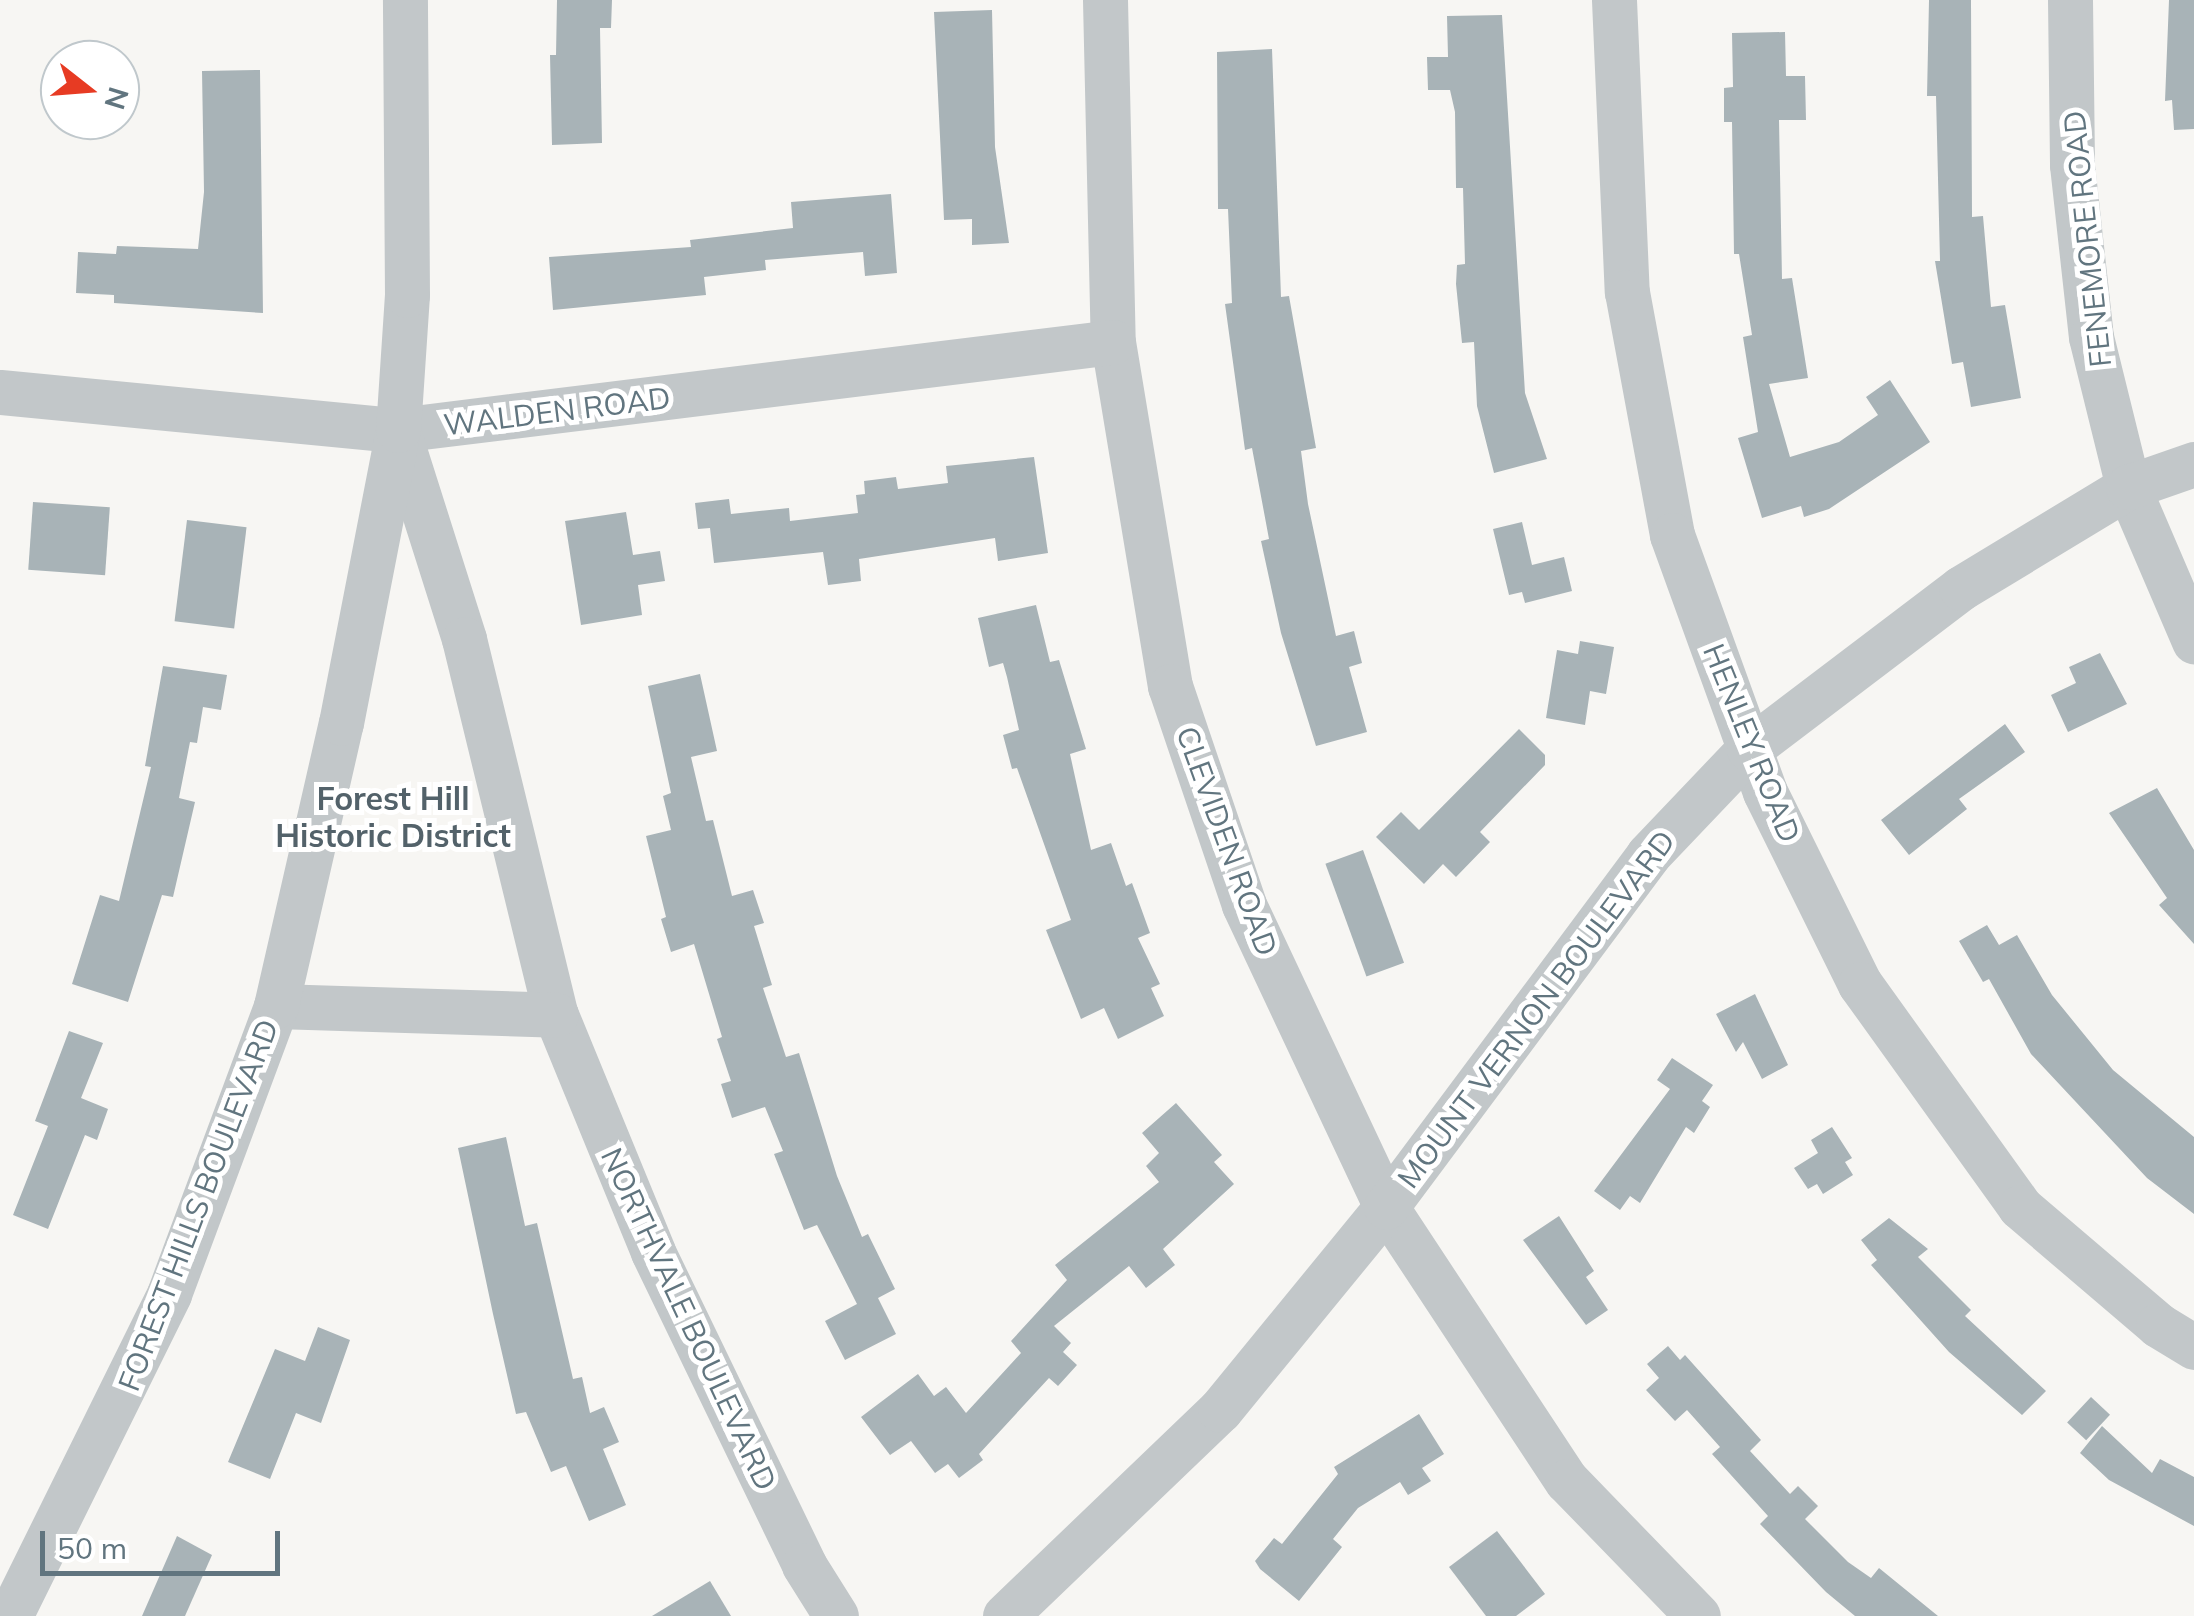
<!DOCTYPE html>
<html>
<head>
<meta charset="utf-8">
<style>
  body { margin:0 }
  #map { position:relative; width:2194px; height:1616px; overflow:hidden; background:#f7f6f3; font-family:Mulish,sans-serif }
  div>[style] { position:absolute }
  .building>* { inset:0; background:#a8b3b7; transform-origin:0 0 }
  .minor>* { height:45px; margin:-22.5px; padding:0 22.5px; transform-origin:22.5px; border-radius:22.5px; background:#c2c7c9 }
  span { translate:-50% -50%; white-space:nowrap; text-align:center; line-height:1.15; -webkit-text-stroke:10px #fff; paint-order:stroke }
  .street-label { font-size:30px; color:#61757f }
  .neighbourhood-label { font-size:32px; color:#53626a; font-weight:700 }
  .north { position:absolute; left:40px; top:40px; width:100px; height:100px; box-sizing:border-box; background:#fff; border:2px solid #c0c8cc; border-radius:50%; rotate:107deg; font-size:28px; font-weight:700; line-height:40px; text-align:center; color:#61757f }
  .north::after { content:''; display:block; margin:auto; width:35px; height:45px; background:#e73b23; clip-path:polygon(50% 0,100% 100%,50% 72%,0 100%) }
  .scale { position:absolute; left:40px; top:1531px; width:240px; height:45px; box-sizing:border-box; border:5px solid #61757f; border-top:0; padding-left:12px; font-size:30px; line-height:35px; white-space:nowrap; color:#61757f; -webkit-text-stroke:8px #fff; paint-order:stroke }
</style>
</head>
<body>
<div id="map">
  <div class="building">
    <div style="clip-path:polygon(557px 0,612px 0,611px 28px,600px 28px,602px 143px,552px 145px,550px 55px,556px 55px)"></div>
    <div style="clip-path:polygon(1929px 0,1971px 0,1972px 217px,1983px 216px,1991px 307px,2005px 305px,2021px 398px,1971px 407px,1963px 362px,1952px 364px,1935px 261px,1940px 261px,1936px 96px,1927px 96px)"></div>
    <div style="clip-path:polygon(2169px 0,2194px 0,2194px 129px,2174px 130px,2172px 100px,2165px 101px)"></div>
    <div style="clip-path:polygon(992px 10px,995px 147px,1009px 243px,972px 245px,972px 219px,944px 220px,934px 12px)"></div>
    <div style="clip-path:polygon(1502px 15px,1525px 393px,1547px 459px,1494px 473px,1477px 406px,1474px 342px,1462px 343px,1456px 284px,1457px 265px,1465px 264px,1463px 188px,1456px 188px,1455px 112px,1450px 90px,1428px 90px,1427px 57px,1448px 57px,1447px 16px)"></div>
    <div style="clip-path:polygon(1785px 32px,1786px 76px,1805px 76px,1806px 120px,1779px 120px,1782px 279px,1792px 278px,1808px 378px,1769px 384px,1790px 457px,1839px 442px,1878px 415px,1866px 397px,1890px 380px,1930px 442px,1829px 509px,1804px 517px,1801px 506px,1762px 518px,1738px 438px,1758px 432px,1743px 337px,1752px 335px,1739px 254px,1734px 254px,1732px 122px,1724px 122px,1724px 88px,1733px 87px,1732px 33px)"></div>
    <div style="clip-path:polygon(1272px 49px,1281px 297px,1289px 296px,1316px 448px,1301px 451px,1308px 504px,1336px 636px,1354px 631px,1362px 663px,1349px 667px,1367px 732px,1316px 746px,1281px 633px,1261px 541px,1269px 539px,1252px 448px,1245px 450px,1225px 304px,1232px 303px,1228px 209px,1218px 209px,1217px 52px)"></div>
    <div style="clip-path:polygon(260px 70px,263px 313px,114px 303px,114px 295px,76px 293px,78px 252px,116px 254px,117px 246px,198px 249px,204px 192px,202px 71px)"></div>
    <div style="clip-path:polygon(891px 194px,897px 273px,865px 276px,863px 252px,765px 260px,766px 270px,704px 277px,706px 295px,553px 310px,549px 257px,691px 247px,690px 240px,793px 228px,791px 202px)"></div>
    <div style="clip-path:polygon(1034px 457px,1048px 553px,998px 561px,995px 538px,859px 559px,861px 581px,828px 585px,823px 552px,714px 563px,710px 528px,698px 529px,695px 503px,729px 499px,731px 514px,789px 508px,790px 521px,858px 513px,856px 495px,865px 494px,864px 481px,896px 477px,898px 489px,948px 483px,946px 466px)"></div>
    <div style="left:33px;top:502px;width:77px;height:68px;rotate:4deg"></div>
    <div style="clip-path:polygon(626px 512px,633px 555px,660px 551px,665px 581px,638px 585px,642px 615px,581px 625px,565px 521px)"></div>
    <div style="left:187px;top:520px;width:60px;height:102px;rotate:7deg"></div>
    <div style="clip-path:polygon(1522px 522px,1532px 565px,1564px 557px,1572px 591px,1525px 603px,1522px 592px,1509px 595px,1493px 529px)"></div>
    <div style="clip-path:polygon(1036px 605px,1050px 662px,1059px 660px,1086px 749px,1070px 754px,1091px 850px,1111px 843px,1126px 886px,1132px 883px,1150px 933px,1138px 938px,1160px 984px,1151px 988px,1164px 1016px,1118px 1039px,1104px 1008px,1081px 1019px,1046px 930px,1071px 920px,1017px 768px,1012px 769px,1003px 735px,1019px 730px,1007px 677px,1003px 663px,989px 667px,978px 618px)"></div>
    <div style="clip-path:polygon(1580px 641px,1614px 647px,1606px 694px,1590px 691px,1585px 725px,1546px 718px,1557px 650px,1578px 654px)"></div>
    <div style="clip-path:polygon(2100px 653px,2127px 704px,2068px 732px,2051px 695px,2076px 683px,2069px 667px)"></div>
    <div style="clip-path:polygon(163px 666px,227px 675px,221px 710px,203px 707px,197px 743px,190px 742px,179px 798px,195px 802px,173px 897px,162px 895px,128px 1002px,72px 984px,100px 895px,119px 901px,151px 767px,145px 766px)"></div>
    <div style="clip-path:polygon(700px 674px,717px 751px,691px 757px,706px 821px,713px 820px,732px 896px,753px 890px,764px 923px,754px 926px,772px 985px,763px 988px,786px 1057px,799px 1053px,837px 1176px,862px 1237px,868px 1234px,895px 1289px,878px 1298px,896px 1334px,845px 1360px,825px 1321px,857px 1304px,817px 1225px,804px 1230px,774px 1154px,783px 1151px,765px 1107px,732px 1118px,721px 1084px,731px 1081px,717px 1039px,722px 1037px,694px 944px,671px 952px,661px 919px,666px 917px,646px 836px,671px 830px,663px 796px,671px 793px,648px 686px)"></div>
    <div style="clip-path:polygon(2005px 724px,2025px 752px,1959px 799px,1967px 809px,1909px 855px,1881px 820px)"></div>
    <div style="clip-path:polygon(1519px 729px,1545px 755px,1545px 765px,1480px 832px,1490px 842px,1456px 877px,1443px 864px,1424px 884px,1376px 837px,1401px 812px,1419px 830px)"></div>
    <div style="clip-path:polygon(2157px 788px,2194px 850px,2194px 944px,2159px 905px,2167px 898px,2109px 813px)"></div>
    <div style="left:1363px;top:850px;width:120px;height:40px;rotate:70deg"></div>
    <div style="clip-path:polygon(1987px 925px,1999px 945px,2017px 935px,2052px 995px,2113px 1070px,2194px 1137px,2194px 1214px,2147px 1178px,2031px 1054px,1989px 979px,1983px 982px,1959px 941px)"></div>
    <div style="clip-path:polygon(1755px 994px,1788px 1065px,1762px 1079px,1743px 1042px,1736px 1052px,1716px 1014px)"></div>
    <div style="clip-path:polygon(69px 1031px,103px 1043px,81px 1098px,108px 1109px,97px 1140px,85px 1135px,48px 1229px,13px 1215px,48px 1126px,35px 1121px)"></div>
    <div style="clip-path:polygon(1672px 1058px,1713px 1085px,1702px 1101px,1710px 1107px,1694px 1133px,1686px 1127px,1640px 1203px,1630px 1196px,1620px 1210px,1594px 1191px,1670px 1089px,1657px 1080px)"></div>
    <div style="clip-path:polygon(1176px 1103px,1222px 1155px,1214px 1162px,1234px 1184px,1163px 1249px,1175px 1265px,1146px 1288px,1129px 1266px,1054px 1326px,1071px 1343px,1063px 1352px,1077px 1365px,1058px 1386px,1049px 1378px,979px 1454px,983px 1460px,959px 1478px,948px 1464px,935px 1473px,911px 1441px,890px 1455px,861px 1417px,918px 1374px,934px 1396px,946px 1387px,966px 1413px,1021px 1353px,1011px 1341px,1067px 1280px,1055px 1265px,1159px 1182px,1146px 1166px,1159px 1153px,1142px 1133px)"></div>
    <div style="clip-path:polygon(1832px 1127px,1852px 1158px,1845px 1162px,1853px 1175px,1823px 1194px,1817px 1184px,1808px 1189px,1794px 1168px,1818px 1153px,1811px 1140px)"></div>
    <div style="clip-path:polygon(506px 1137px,525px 1226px,537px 1223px,573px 1379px,582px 1377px,590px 1413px,604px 1407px,619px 1442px,603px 1449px,626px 1505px,589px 1521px,566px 1466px,551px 1472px,526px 1412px,516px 1414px,493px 1314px,458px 1148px)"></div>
    <div style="clip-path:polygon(1559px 1216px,1594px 1271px,1586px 1277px,1608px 1310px,1586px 1325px,1523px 1240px)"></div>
    <div style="clip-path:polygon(1889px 1218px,1928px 1249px,1918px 1257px,1971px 1310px,1965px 1316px,2046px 1391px,2022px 1415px,1949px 1352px,1871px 1265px,1877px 1260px,1861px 1240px)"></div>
    <div style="clip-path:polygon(318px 1327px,350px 1340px,321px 1423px,296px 1413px,270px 1479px,228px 1462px,275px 1349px,305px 1361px)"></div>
    <div style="clip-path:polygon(1668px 1346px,1680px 1360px,1685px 1355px,1761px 1440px,1750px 1451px,1790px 1494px,1798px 1486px,1818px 1506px,1805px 1519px,1848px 1562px,1871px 1578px,1879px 1568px,1938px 1616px,1855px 1616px,1826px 1592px,1760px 1524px,1768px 1516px,1712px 1454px,1720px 1447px,1687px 1410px,1675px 1421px,1646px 1390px,1659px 1378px,1647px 1364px)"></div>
    <div style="left:2091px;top:1397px;width:26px;height:35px;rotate:43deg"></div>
    <div style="clip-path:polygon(1419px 1414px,1444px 1454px,1422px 1468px,1431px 1481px,1408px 1495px,1400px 1482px,1358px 1508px,1333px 1539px,1342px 1547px,1299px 1601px,1260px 1569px,1255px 1561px,1274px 1538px,1282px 1544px,1338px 1474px,1334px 1467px)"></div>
    <div style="clip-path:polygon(2102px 1426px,2152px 1473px,2160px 1459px,2194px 1477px,2194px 1526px,2109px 1480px,2080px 1453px)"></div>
    <div style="clip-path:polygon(1497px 1531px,1545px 1594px,1516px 1616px,1486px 1616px,1449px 1567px)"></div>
    <div style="clip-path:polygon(177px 1536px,212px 1555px,185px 1616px,142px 1616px)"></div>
    <div style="clip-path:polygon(710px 1581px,731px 1616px,652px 1616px)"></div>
  </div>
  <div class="minor">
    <div style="left:1105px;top:0;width:342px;rotate:88.7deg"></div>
    <div style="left:1113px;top:342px;width:349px;rotate:80.6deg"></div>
    <div style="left:1170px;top:686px;width:231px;rotate:71.3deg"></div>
    <div style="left:1244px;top:905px;width:334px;rotate:64.8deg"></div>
    <div style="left:1386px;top:1207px;width:328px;rotate:56.6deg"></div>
    <div style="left:1567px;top:1481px;width:188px;rotate:45.9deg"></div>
    <div style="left:1614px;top:0;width:292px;rotate:87.5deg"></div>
    <div style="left:1627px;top:292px;width:247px;rotate:79.5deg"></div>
    <div style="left:1672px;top:535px;width:273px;rotate:70.1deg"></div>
    <div style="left:1765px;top:792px;width:214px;rotate:63.7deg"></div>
    <div style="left:1860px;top:984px;width:274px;rotate:54.3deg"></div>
    <div style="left:2020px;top:1207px;width:182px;rotate:40.5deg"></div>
    <div style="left:2158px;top:1325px;width:42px;rotate:31.4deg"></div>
    <div style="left:2070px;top:0;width:165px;rotate:89.3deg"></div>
    <div style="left:2072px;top:165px;width:173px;rotate:83.7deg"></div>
    <div style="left:2091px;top:337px;width:154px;rotate:76.1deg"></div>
    <div style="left:2128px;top:487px;width:168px;rotate:66.8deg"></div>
    <div style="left:0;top:392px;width:400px;rotate:5.5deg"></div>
    <div style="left:398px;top:430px;width:720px;rotate:-7.02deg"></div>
    <div style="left:400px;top:437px;width:212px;rotate:72.4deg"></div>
    <div style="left:464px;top:639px;width:387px;rotate:76.3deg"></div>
    <div style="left:556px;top:1015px;width:256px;rotate:67.7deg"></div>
    <div style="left:653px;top:1252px;width:348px;rotate:64.2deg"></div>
    <div style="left:804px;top:1565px;width:60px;rotate:57.9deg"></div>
    <div style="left:276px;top:1006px;width:280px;rotate:1.8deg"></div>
    <div style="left:10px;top:1616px;width:359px;rotate:-63.7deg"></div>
    <div style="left:169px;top:1294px;width:307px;rotate:-69.6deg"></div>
    <div style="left:276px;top:1006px;width:290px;rotate:-77.1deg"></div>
    <div style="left:341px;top:723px;width:298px;rotate:-79deg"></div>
    <div style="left:398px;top:430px;width:135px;rotate:-86.2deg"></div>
    <div style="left:407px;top:295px;width:295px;rotate:-90.4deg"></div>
    <div style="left:1005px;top:1616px;width:298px;rotate:-43.8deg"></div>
    <div style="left:1220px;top:1410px;width:262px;rotate:-50.7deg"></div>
    <div style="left:1386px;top:1207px;width:439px;rotate:-53.3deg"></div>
    <div style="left:1648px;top:855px;width:146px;rotate:-46.4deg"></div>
    <div style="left:1749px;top:749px;width:266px;rotate:-37.2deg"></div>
    <div style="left:1961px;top:588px;width:195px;rotate:-31.2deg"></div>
    <div style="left:2128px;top:487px;width:70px;rotate:-19.2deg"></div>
  </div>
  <div class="street-label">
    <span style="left:2087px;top:239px;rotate:-96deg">FENEMORE ROAD</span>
    <span style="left:557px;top:411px;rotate:-7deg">WALDEN ROAD</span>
    <span style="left:1752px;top:743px;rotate:68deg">HENLEY ROAD</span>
    <span style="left:1227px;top:841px;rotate:70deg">CLEVIDEN ROAD</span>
    <span style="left:1536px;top:1009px;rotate:-53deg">MOUNT VERNON BOULEVARD</span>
    <span style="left:198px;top:1205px;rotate:-69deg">FOREST HILLS BOULEVARD</span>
    <span style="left:689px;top:1319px;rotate:65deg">NORTHVALE BOULEVARD</span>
  </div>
  <div class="neighbourhood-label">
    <span style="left:393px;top:817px">Forest Hill<br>Historic District</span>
  </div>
  <div class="north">N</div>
  <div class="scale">50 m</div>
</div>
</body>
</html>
